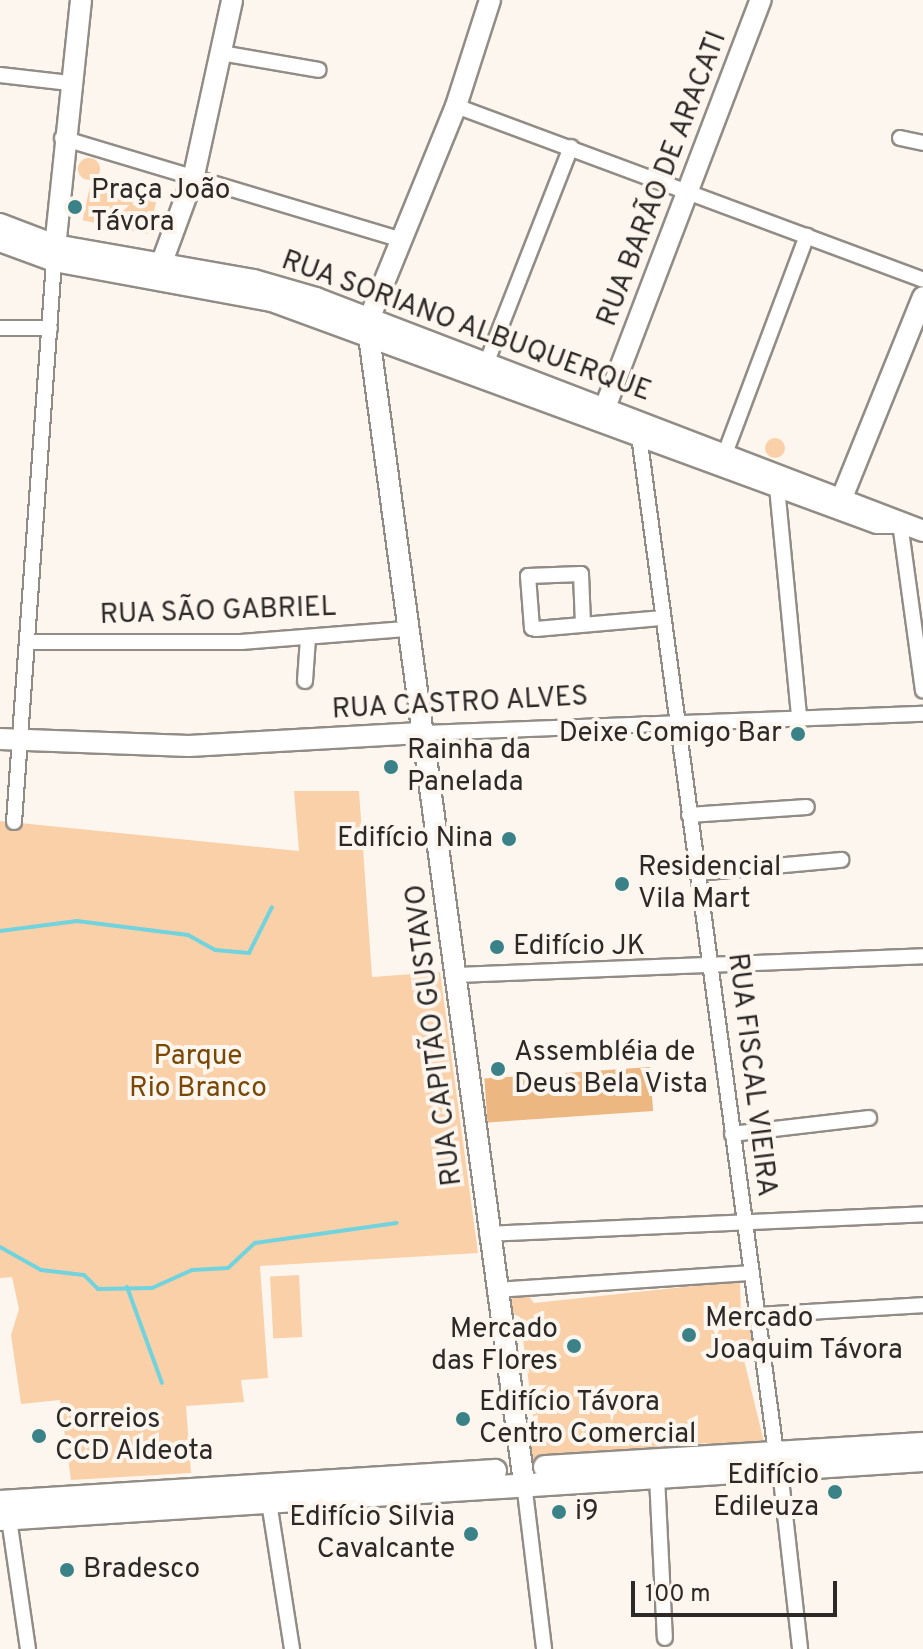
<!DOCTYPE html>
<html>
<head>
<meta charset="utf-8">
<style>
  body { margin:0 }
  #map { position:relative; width:923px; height:1649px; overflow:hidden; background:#fdf6ef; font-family:Overpass,sans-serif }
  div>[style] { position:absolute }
  .green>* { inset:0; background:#fad0a8; transform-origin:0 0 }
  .round { border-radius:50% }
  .forest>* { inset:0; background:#edb782; transform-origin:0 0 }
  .stream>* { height:4px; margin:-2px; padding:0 2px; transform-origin:2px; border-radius:2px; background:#71d3dd }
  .roads { filter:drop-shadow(2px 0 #928c86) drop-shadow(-2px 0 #928c86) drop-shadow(0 2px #928c86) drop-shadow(0 -2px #928c86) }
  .street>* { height:14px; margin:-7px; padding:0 7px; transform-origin:7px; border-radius:7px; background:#fff }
  .secondary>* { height:20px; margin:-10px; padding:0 10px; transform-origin:10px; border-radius:10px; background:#fff }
  .primary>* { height:22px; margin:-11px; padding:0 11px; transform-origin:11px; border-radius:11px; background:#fff }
  .dots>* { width:22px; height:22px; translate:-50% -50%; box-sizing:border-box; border:4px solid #fdf6ef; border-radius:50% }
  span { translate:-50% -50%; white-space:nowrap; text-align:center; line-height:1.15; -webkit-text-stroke:8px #fdf6ef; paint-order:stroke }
  .street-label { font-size:28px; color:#2c2927 }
  .poi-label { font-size:28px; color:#2c2927 }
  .left { translate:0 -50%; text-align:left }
  .right { translate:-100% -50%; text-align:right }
  .park-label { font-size:28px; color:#7a4804 }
  .scale { position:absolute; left:631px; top:1581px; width:206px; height:36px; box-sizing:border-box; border:4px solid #2c2927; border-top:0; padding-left:10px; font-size:24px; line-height:28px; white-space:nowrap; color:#2c2927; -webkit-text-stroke:6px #fdf6ef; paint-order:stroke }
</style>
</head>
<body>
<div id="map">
  <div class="green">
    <div class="round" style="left:78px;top:158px;width:22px;height:22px"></div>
    <div style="left:91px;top:181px;width:68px;height:40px;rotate:12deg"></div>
    <div class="round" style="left:765px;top:438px;width:20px;height:20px"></div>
    <div style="clip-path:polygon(294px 791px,359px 791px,372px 977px,440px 972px,478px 1253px,260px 1266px,268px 1378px,241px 1380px,244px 1402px,186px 1406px,191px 1473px,71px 1480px,60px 1400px,21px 1404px,11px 1335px,19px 1309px,12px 1277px,0 1278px,0 821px,299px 851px)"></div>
    <div style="left:299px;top:1275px;width:62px;height:29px;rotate:87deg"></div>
    <div style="clip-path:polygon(740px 1281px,741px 1320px,749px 1320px,754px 1357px,744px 1360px,765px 1446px,710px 1450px,706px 1443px,532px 1461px,526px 1437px,535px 1430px,520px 1317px,509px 1312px,513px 1296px,528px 1295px,534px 1303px)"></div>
  </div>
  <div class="forest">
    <div style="left:650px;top:1067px;width:44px;height:166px;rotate:86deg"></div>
  </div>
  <div class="stream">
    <div style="left:0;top:931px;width:78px;rotate:-7.4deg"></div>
    <div style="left:77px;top:921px;width:112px;rotate:7.2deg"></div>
    <div style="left:188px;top:935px;width:31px;rotate:29deg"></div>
    <div style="left:215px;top:950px;width:34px;rotate:5deg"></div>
    <div style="left:249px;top:953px;width:51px;rotate:-63.4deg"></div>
    <div style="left:0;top:1247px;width:47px;rotate:29.3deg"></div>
    <div style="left:41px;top:1270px;width:43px;rotate:6.6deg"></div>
    <div style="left:84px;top:1275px;width:20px;rotate:45deg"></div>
    <div style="left:98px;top:1289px;width:54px;rotate:-1.1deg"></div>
    <div style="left:152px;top:1288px;width:44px;rotate:-24.2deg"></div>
    <div style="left:192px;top:1270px;width:36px;rotate:-3deg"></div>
    <div style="left:228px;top:1268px;width:37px;rotate:-43deg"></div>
    <div style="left:255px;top:1243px;width:143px;rotate:-8deg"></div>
    <div style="left:127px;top:1287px;width:102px;rotate:70deg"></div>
  </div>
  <div class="roads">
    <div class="street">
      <div style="left:221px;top:53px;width:99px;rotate:9.8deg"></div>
      <div style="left:0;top:75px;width:70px;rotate:6.5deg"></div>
      <div style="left:456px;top:106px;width:498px;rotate:20.4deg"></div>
      <div style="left:62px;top:138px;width:355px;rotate:16.7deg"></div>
      <div style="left:900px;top:138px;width:24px;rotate:12deg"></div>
      <div style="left:0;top:328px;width:50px"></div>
      <div style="left:486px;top:364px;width:233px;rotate:-68.6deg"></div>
      <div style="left:638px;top:428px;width:1034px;rotate:82.33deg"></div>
      <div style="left:726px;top:451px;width:230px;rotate:-69.4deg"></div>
      <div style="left:777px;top:487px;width:229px;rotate:84.5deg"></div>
      <div style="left:900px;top:523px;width:169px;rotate:82.2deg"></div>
      <div style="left:583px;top:624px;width:50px;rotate:-92.3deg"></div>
      <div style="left:581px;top:574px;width:53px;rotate:177.8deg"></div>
      <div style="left:528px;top:576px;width:52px;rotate:85.6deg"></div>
      <div style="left:532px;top:628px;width:4px;rotate:14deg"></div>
      <div style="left:536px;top:629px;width:125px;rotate:-5deg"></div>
      <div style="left:29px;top:642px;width:212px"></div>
      <div style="left:241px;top:642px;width:168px;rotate:-4.5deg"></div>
      <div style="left:305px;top:681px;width:43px;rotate:-86deg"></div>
      <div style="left:425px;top:733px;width:498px;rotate:-2.2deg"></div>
      <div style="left:689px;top:815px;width:118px;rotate:-3.9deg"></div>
      <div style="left:14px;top:822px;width:562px;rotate:-85.92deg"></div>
      <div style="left:697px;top:873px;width:145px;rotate:-5.2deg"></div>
      <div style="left:458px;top:975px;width:465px;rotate:-2.3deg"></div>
      <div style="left:732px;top:1134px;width:138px;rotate:-6.7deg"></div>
      <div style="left:487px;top:1234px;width:436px;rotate:-2.6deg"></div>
      <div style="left:495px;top:1290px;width:255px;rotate:-3.8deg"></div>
      <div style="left:756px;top:1315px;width:167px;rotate:-3.4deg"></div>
      <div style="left:780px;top:1470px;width:180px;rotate:83.6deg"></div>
      <div style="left:657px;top:1477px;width:161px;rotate:87.2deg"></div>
      <div style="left:524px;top:1483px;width:167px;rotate:83.1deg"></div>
      <div style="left:269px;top:1502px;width:149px;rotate:81.1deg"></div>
      <div style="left:9px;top:1519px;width:131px;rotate:81.7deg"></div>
    </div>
    <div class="secondary">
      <div style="left:490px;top:0;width:111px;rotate:107.8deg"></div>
      <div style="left:456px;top:106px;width:230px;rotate:112.2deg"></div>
      <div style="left:369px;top:319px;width:17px;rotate:90deg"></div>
      <div style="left:369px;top:336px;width:1157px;rotate:82.3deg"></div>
      <div style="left:0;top:224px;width:59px;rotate:20.9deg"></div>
      <div style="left:55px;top:245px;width:202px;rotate:10deg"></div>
      <div style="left:254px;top:280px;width:65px;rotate:16.2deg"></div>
      <div style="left:316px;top:298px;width:650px;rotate:21deg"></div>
      <div style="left:0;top:241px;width:58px;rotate:20.3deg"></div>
      <div style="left:54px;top:261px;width:222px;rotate:10.4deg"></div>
      <div style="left:272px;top:301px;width:644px;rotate:20.15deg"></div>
      <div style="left:877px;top:523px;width:23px"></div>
      <div style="left:54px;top:257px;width:258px;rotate:-84deg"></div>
      <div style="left:162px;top:262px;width:93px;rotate:-69.8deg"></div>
      <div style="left:194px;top:175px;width:179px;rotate:-77.7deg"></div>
      <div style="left:601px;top:418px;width:448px;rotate:-69.1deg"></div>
      <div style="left:839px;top:505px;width:224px;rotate:-68deg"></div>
      <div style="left:0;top:739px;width:189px;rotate:2.1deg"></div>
      <div style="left:189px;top:746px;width:236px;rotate:-3.2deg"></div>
    </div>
    <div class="primary">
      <div style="left:545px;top:1467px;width:379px;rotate:-3.5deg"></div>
      <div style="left:0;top:1502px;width:496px;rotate:-3.6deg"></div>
      <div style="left:0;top:1519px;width:925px;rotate:-3.66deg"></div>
    </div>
  </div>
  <div class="dots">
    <div style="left:75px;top:207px;background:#3a8288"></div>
    <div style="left:798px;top:734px;background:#3a8288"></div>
    <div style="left:391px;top:767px;background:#3a8288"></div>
    <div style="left:509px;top:839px;background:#3a8288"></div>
    <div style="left:622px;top:884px;background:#3a8288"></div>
    <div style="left:497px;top:947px;background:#3a8288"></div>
    <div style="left:498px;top:1069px;background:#3a8288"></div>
    <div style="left:689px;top:1335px;background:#3a8288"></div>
    <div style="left:574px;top:1346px;background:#3a8288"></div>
    <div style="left:463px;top:1419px;background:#3a8288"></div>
    <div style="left:39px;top:1436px;background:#3a8288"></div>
    <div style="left:835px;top:1492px;background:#3a8288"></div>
    <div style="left:559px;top:1512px;background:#3a8288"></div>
    <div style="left:471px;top:1534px;background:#3a8288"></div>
    <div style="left:67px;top:1570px;background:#3a8288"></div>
  </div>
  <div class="street-label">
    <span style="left:663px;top:179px;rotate:-69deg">RUA BARÃO DE ARACATI</span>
    <span style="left:466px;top:327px;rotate:20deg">RUA SORIANO ALBUQUERQUE</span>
    <span style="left:218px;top:612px;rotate:-2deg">RUA SÃO GABRIEL</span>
    <span style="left:460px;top:704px;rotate:-3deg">RUA CASTRO ALVES</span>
    <span style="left:435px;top:1035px;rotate:-97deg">RUA CAPITÃO GUSTAVO</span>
    <span style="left:751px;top:1075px;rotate:83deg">RUA FISCAL VIEIRA</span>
  </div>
  <div class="poi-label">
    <span class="left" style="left:91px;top:207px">Praça João<br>Távora</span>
    <span class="right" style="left:782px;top:734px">Deixe Comigo Bar</span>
    <span class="left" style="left:407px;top:767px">Rainha da<br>Panelada</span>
    <span class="right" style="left:493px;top:839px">Edifício Nina</span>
    <span class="left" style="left:638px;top:884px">Residencial<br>Vila Mart</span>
    <span class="left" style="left:513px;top:947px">Edifício JK</span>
    <span class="left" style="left:514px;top:1069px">Assembléia de<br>Deus Bela Vista</span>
    <span class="left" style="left:705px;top:1335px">Mercado<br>Joaquim Távora</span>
    <span class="right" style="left:558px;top:1346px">Mercado<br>das Flores</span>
    <span class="left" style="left:479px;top:1419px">Edifício Távora<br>Centro Comercial</span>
    <span class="left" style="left:55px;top:1436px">Correios<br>CCD Aldeota</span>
    <span class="right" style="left:819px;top:1492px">Edifício<br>Edileuza</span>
    <span class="left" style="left:575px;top:1512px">i9</span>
    <span class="right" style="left:455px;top:1534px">Edifício Silvia<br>Cavalcante</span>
    <span class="left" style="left:83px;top:1570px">Bradesco</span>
  </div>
  <div class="park-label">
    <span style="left:198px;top:1073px">Parque<br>Rio Branco</span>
  </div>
  <div class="scale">100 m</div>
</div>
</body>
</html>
